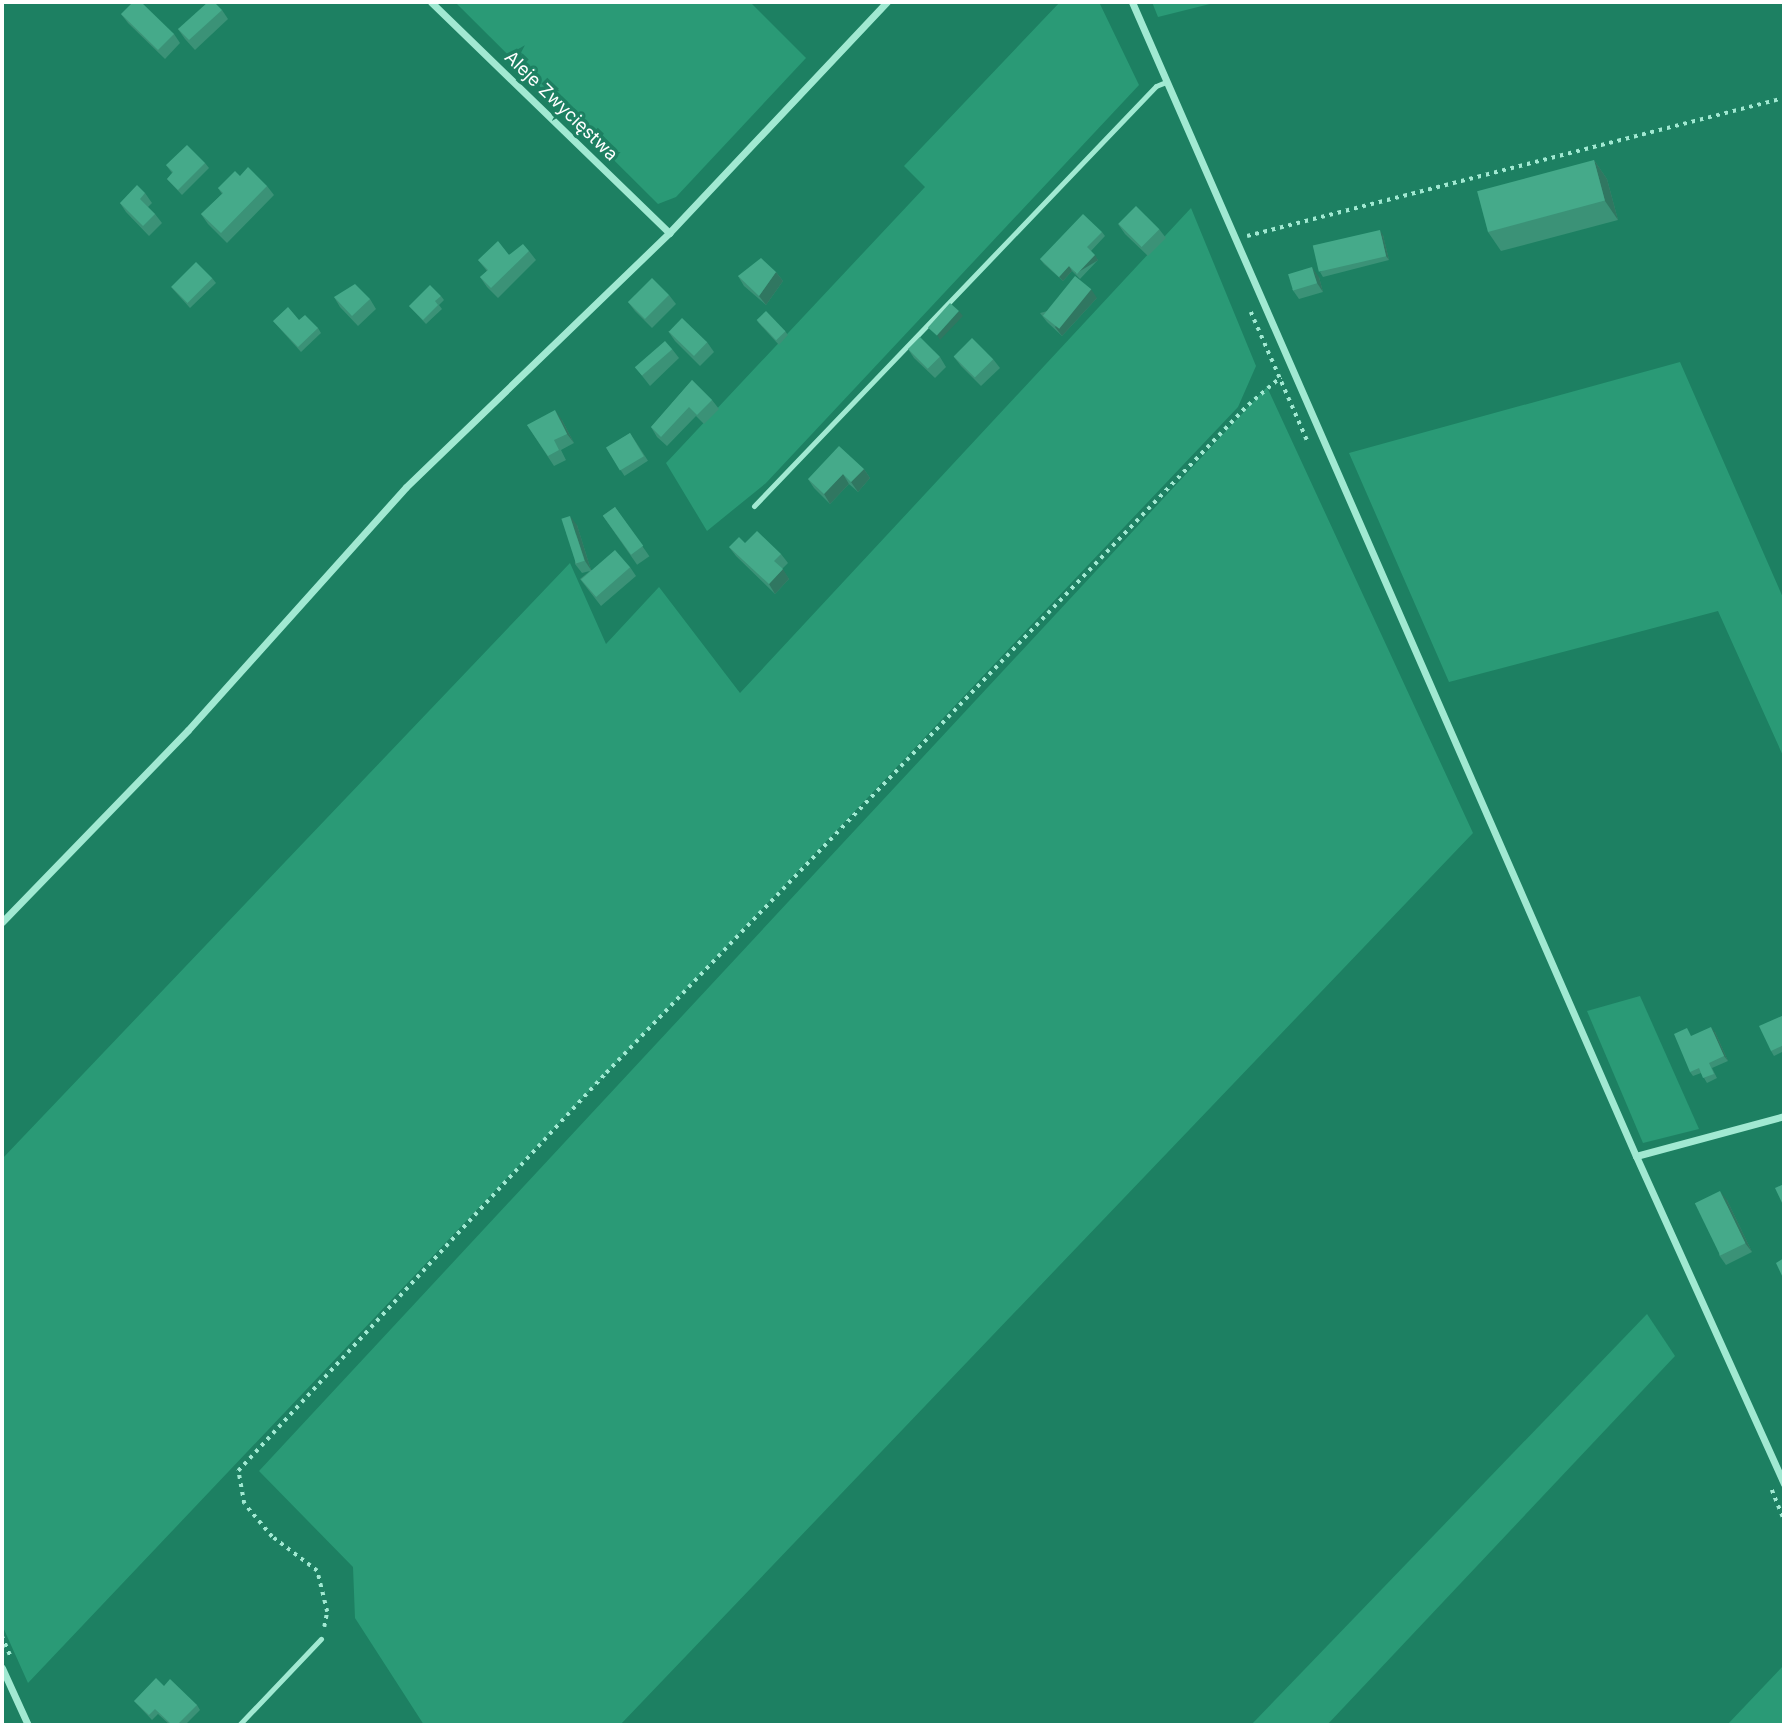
<!DOCTYPE html>
<html>
<head>
<meta charset="utf-8">
<style>
  body { margin:0 }
  #map { position:relative; width:1786px; height:1727px; overflow:hidden; background:#1d8062; font-family:Inter,sans-serif }
  div>[style] { position:absolute }
  .green>* { inset:0; background:#2a9a76 }
  .path>* { height:3.5px; margin-top:-1.75px; transform-origin:0; background:repeating-linear-gradient(90deg,#a1e9d2 0 3.5px,transparent 0 8.5px) }
  .service>* { height:5px; margin:-2.5px; padding:0 2.5px; transform-origin:2.5px; border-radius:2.5px; background:#a1e9d2 }
  .minor>* { height:7px; margin:-3.5px; padding:0 3.5px; transform-origin:3.5px; border-radius:3.5px; background:#a1e9d2 }
  .wall>* { inset:0; background:#3b9277; transform-origin:0 0 }
  .shaded-wall>* { inset:0; background:#307761; transform-origin:0 0 }
  .building>* { inset:0; background:#45aa8a; transform-origin:0 0 }
  span { translate:-50% -50%; white-space:nowrap; text-align:center; line-height:1.15; -webkit-text-stroke:7px #1d8062; paint-order:stroke }
  .street-label { font-size:18px; color:#fff }
  .frame { position:absolute; inset:0; border:4px solid #fff; pointer-events:none }
</style>
</head>
<body>
<div id="map">
  <div class="green">
    <div style="clip-path:polygon(455px 2px,750px 2px,806px 58px,676px 197px,658px 204px)"></div>
    <div style="clip-path:polygon(1060px 2px,1099px 2px,1139px 85px,766px 483px,707px 531px,666px 463px,925px 187px,904px 166px)"></div>
    <div style="clip-path:polygon(1152px 2px,1218px 2px,1158px 17px)"></div>
    <div style="clip-path:polygon(1191px 208px,1256px 366px,1238px 407px,28px 1683px,2px 1625px,2px 1159px,570px 563px,606px 644px,659px 587px,740px 693px)"></div>
    <div style="clip-path:polygon(1680px 362px,1784px 600px,1784px 758px,1718px 611px,1449px 682px,1349px 453px)"></div>
    <div style="clip-path:polygon(1267px 387px,1473px 833px,620px 1725px,424px 1725px,355px 1618px,353px 1567px,259px 1471px)"></div>
    <div style="clip-path:polygon(1640px 996px,1699px 1129px,1643px 1143px,1587px 1011px)"></div>
    <div style="clip-path:polygon(1647px 1314px,1675px 1356px,1327px 1725px,1251px 1725px)"></div>
    <div style="clip-path:polygon(1784px 1665px,1784px 1725px,1727px 1725px)"></div>
  </div>
  <div class="path">
    <div style="left:1247px;top:236px;width:554px;rotate:-14.41deg"></div>
    <div style="left:1251px;top:312px;width:140px;rotate:66.4deg"></div>
    <div style="left:1772px;top:1490px;width:31px;rotate:68deg"></div>
    <div style="left:324px;top:1627px;width:15px;rotate:-79deg"></div>
    <div style="left:327px;top:1612px;width:42px;rotate:-103.7deg"></div>
    <div style="left:317px;top:1571px;width:56px;rotate:-142.9deg"></div>
    <div style="left:272px;top:1537px;width:43px;rotate:-130.3deg"></div>
    <div style="left:244px;top:1504px;width:34px;rotate:-100deg"></div>
    <div style="left:238px;top:1471px;width:542px;rotate:-47.24deg"></div>
    <div style="left:606px;top:1073px;width:926px;rotate:-46.14deg"></div>
    <div style="left:1248px;top:405px;width:43px;rotate:-40.3deg"></div>
    <div style="left:2px;top:1636px;width:25px;rotate:67deg"></div>
  </div>
  <div class="service">
    <div style="left:754px;top:506px;width:581px;rotate:-46.25deg"></div>
    <div style="left:1156px;top:86px;width:11px;rotate:-22deg"></div>
    <div style="left:239px;top:1725px;width:119px;rotate:-46.4deg"></div>
  </div>
  <div class="minor">
    <div style="left:431px;top:2px;width:332px;rotate:44.1deg"></div>
    <div style="left:1132px;top:2px;width:1259px;rotate:66.41deg"></div>
    <div style="left:1636px;top:1156px;width:360px;rotate:65.7deg"></div>
    <div style="left:2px;top:922px;width:267px;rotate:-45.9deg"></div>
    <div style="left:188px;top:730px;width:326px;rotate:-48.1deg"></div>
    <div style="left:406px;top:487px;width:366px;rotate:-44deg"></div>
    <div style="left:669px;top:233px;width:318px;rotate:-46.7deg"></div>
    <div style="left:1636px;top:1156px;width:153px;rotate:-15.1deg"></div>
    <div style="left:2px;top:1668px;width:63px;rotate:65.5deg"></div>
  </div>
  <div class="wall">
    <div style="clip-path:polygon(222px 10px,228px 19px,195px 50px,185px 39px,178px 29px)"></div>
    <div style="clip-path:polygon(121px 14px,174px 34px,180px 43px,165px 59px,128px 23px)"></div>
    <div style="clip-path:polygon(1594px 160px,1607px 179px,1618px 220px,1501px 251px,1488px 232px)"></div>
    <div style="clip-path:polygon(205px 163px,209px 168px,182px 195px,167px 179px,172px 173px,166px 165px)"></div>
    <div style="clip-path:polygon(240px 176px,267px 186px,274px 195px,227px 243px,208px 224px,201px 214px,222px 194px,218px 188px)"></div>
    <div style="clip-path:polygon(145px 193px,152px 203px,148px 207px,155px 214px,162px 223px,149px 236px,126px 212px,120px 203px)"></div>
    <div style="clip-path:polygon(1118px 224px,1159px 229px,1166px 238px,1148px 256px,1125px 234px)"></div>
    <div style="clip-path:polygon(1102px 232px,1105px 236px,1091px 251px,1098px 260px,1080px 279px,1072px 271px,1063px 281px,1044px 264px,1040px 259px)"></div>
    <div style="clip-path:polygon(1383px 235px,1389px 260px,1323px 277px,1320px 272px)"></div>
    <div style="clip-path:polygon(529px 251px,536px 260px,498px 298px,487px 287px,480px 277px,487px 271px,478px 260px)"></div>
    <div style="clip-path:polygon(776px 272px,783px 281px,766px 305px,744px 286px,738px 276px)"></div>
    <div style="clip-path:polygon(1319px 277px,1323px 292px,1299px 299px,1292px 289px)"></div>
    <div style="clip-path:polygon(212px 278px,216px 283px,190px 308px,171px 287px)"></div>
    <div style="clip-path:polygon(669px 295px,676px 304px,652px 328px,635px 311px,628px 302px)"></div>
    <div style="clip-path:polygon(441px 296px,444px 300px,439px 305px,442px 309px,426px 324px,409px 306px)"></div>
    <div style="clip-path:polygon(334px 297px,370px 299px,376px 309px,358px 326px,340px 307px)"></div>
    <div style="clip-path:polygon(1097px 298px,1062px 336px,1047px 322px,1040px 313px)"></div>
    <div style="clip-path:polygon(299px 320px,318px 328px,321px 333px,301px 352px,273px 321px)"></div>
    <div style="clip-path:polygon(757px 321px,785px 331px,788px 335px,779px 345px)"></div>
    <div style="clip-path:polygon(668px 331px,707px 342px,714px 352px,700px 366px,675px 341px)"></div>
    <div style="clip-path:polygon(672px 349px,679px 358px,650px 386px,636px 368px)"></div>
    <div style="clip-path:polygon(908px 349px,940px 357px,946px 367px,935px 378px,914px 358px)"></div>
    <div style="clip-path:polygon(954px 357px,993px 359px,1000px 368px,981px 386px,961px 366px)"></div>
    <div style="clip-path:polygon(692px 380px,712px 400px,719px 409px,704px 424px,696px 416px,667px 446px,657px 437px,651px 427px)"></div>
    <div style="clip-path:polygon(562px 420px,574px 443px,561px 450px,566px 460px,554px 466px,527px 425px)"></div>
    <div style="left:630px;top:433px;width:33px;height:28px;rotate:57deg"></div>
    <div style="clip-path:polygon(864px 469px,870px 478px,858px 492px,849px 484px,830px 504px,814px 488px,808px 479px)"></div>
    <div style="left:615px;top:507px;width:60px;height:15px;rotate:55deg"></div>
    <div style="clip-path:polygon(577px 525px,591px 570px,630px 567px,636px 576px,601px 606px,580px 579px,590px 571px,582px 573px,575px 564px)"></div>
    <div style="clip-path:polygon(745px 543px,781px 554px,788px 563px,782px 569px,789px 579px,775px 594px,736px 556px,729px 547px)"></div>
    <div style="clip-path:polygon(1784px 1015px,1784px 1051px,1774px 1056px,1771px 1051px)"></div>
    <div style="clip-path:polygon(1715px 1032px,1728px 1061px,1712px 1068px,1717px 1078px,1707px 1083px,1701px 1073px,1693px 1076px,1690px 1072px,1692px 1036px)"></div>
    <div style="clip-path:polygon(1727px 1200px,1752px 1252px,1726px 1265px,1719px 1255px)"></div>
    <div style="clip-path:polygon(164px 1686px,197px 1705px,200px 1710px,185px 1725px,170px 1725px,158px 1714px,152px 1720px,134px 1701px)"></div>
  </div>
  <div class="shaded-wall">
    <div style="clip-path:polygon(1594px 160px,1607px 179px,1618px 220px,1605px 201px)"></div>
    <div style="clip-path:polygon(1380px 230px,1383px 235px,1389px 260px,1386px 256px)"></div>
    <div style="left:1095px;top:255px;width:6px;height:26px;rotate:59deg"></div>
    <div style="clip-path:polygon(1069px 266px,1072px 271px,1063px 281px,1059px 277px)"></div>
    <div style="clip-path:polygon(1312px 267px,1319px 277px,1323px 292px,1317px 283px)"></div>
    <div style="clip-path:polygon(776px 272px,783px 281px,766px 305px,759px 296px)"></div>
    <div style="clip-path:polygon(1091px 289px,1097px 298px,1062px 336px,1055px 327px)"></div>
    <div style="clip-path:polygon(959px 311px,963px 316px,940px 340px,937px 335px)"></div>
    <div style="clip-path:polygon(555px 410px,562px 420px,574px 443px,567px 434px)"></div>
    <div style="clip-path:polygon(864px 469px,870px 478px,858px 492px,851px 482px)"></div>
    <div style="clip-path:polygon(843px 474px,849px 484px,830px 504px,824px 494px)"></div>
    <div style="clip-path:polygon(570px 516px,577px 525px,591px 570px,585px 561px)"></div>
    <div style="clip-path:polygon(783px 569px,789px 579px,775px 594px,769px 584px)"></div>
    <div style="clip-path:polygon(1711px 1027px,1715px 1032px,1728px 1061px,1724px 1056px)"></div>
    <div style="clip-path:polygon(1720px 1191px,1727px 1200px,1752px 1252px,1745px 1243px)"></div>
  </div>
  <div class="building">
    <div style="clip-path:polygon(133px 2px,141px 2px,174px 34px,158px 50px,121px 14px)"></div>
    <div style="clip-path:polygon(208px 2px,214px 2px,222px 10px,189px 40px,178px 29px)"></div>
    <div style="clip-path:polygon(187px 145px,205px 163px,178px 190px,167px 179px,173px 172px,166px 165px)"></div>
    <div style="left:1594px;top:160px;width:42px;height:121px;rotate:75deg"></div>
    <div style="clip-path:polygon(248px 167px,267px 186px,221px 233px,201px 214px,223px 193px,218px 188px,235px 171px,240px 176px)"></div>
    <div style="clip-path:polygon(137px 185px,145px 193px,140px 199px,155px 214px,143px 226px,120px 203px)"></div>
    <div style="left:1136px;top:206px;width:33px;height:25px;rotate:45deg"></div>
    <div style="clip-path:polygon(1083px 214px,1102px 232px,1087px 247px,1095px 255px,1077px 274px,1069px 266px,1059px 277px,1040px 259px)"></div>
    <div style="left:1380px;top:230px;width:27px;height:69px;rotate:77deg"></div>
    <div style="clip-path:polygon(498px 241px,509px 255px,523px 244px,529px 251px,491px 288px,480px 277px,488px 270px,478px 260px)"></div>
    <div style="clip-path:polygon(761px 258px,776px 272px,759px 296px,738px 276px)"></div>
    <div style="left:196px;top:262px;width:23px;height:35px;rotate:45deg"></div>
    <div style="left:1312px;top:267px;width:17px;height:25px;rotate:73deg"></div>
    <div style="left:1075px;top:276px;width:21px;height:51px;rotate:39deg"></div>
    <div style="left:652px;top:278px;width:24px;height:34px;rotate:45deg"></div>
    <div style="clip-path:polygon(355px 284px,370px 299px,352px 316px,334px 297px)"></div>
    <div style="clip-path:polygon(430px 285px,441px 296px,435px 301px,438px 305px,423px 320px,409px 306px)"></div>
    <div style="left:950px;top:303px;width:12px;height:33px;rotate:42deg"></div>
    <div style="clip-path:polygon(288px 307px,299px 320px,305px 315px,318px 328px,298px 347px,273px 321px)"></div>
    <div style="left:766px;top:311px;width:28px;height:13px;rotate:46deg"></div>
    <div style="left:682px;top:318px;width:35px;height:19px;rotate:44deg"></div>
    <div style="left:920px;top:337px;width:28px;height:17px;rotate:45deg"></div>
    <div style="left:972px;top:338px;width:30px;height:26px;rotate:45deg"></div>
    <div style="left:665px;top:341px;width:11px;height:40px;rotate:49deg"></div>
    <div style="clip-path:polygon(692px 380px,712px 400px,697px 415px,689px 407px,661px 437px,651px 427px)"></div>
    <div style="clip-path:polygon(555px 410px,567px 434px,554px 440px,559px 450px,548px 456px,527px 425px)"></div>
    <div style="left:630px;top:433px;width:27px;height:28px;rotate:59deg"></div>
    <div style="clip-path:polygon(839px 446px,864px 469px,851px 482px,843px 474px,824px 494px,808px 479px)"></div>
    <div style="left:615px;top:507px;width:48px;height:15px;rotate:54deg"></div>
    <div style="left:570px;top:516px;width:47px;height:9px;rotate:72deg"></div>
    <div style="clip-path:polygon(757px 531px,781px 554px,774px 561px,783px 569px,769px 584px,729px 547px,739px 537px,745px 543px)"></div>
    <div style="left:615px;top:550px;width:23px;height:45px;rotate:49deg"></div>
    <div style="clip-path:polygon(1784px 1015px,1784px 1045px,1771px 1051px,1759px 1026px)"></div>
    <div style="clip-path:polygon(1711px 1027px,1724px 1056px,1709px 1063px,1714px 1074px,1703px 1078px,1699px 1068px,1690px 1072px,1674px 1034px,1687px 1028px,1691px 1036px)"></div>
    <div style="clip-path:polygon(1784px 1184px,1784px 1207px,1775px 1188px)"></div>
    <div style="left:1720px;top:1191px;width:58px;height:28px;rotate:64deg"></div>
    <div style="clip-path:polygon(1784px 1258px,1784px 1280px,1776px 1263px)"></div>
    <div style="clip-path:polygon(156px 1678px,164px 1686px,170px 1679px,197px 1705px,177px 1725px,172px 1725px,155px 1709px,149px 1715px,134px 1701px)"></div>
  </div>
  <div class="street-label">
    <span style="left:561px;top:106px;rotate:44deg">Aleje Zwycięstwa</span>
  </div>
  <div class="frame"></div>
</div>
</body>
</html>
